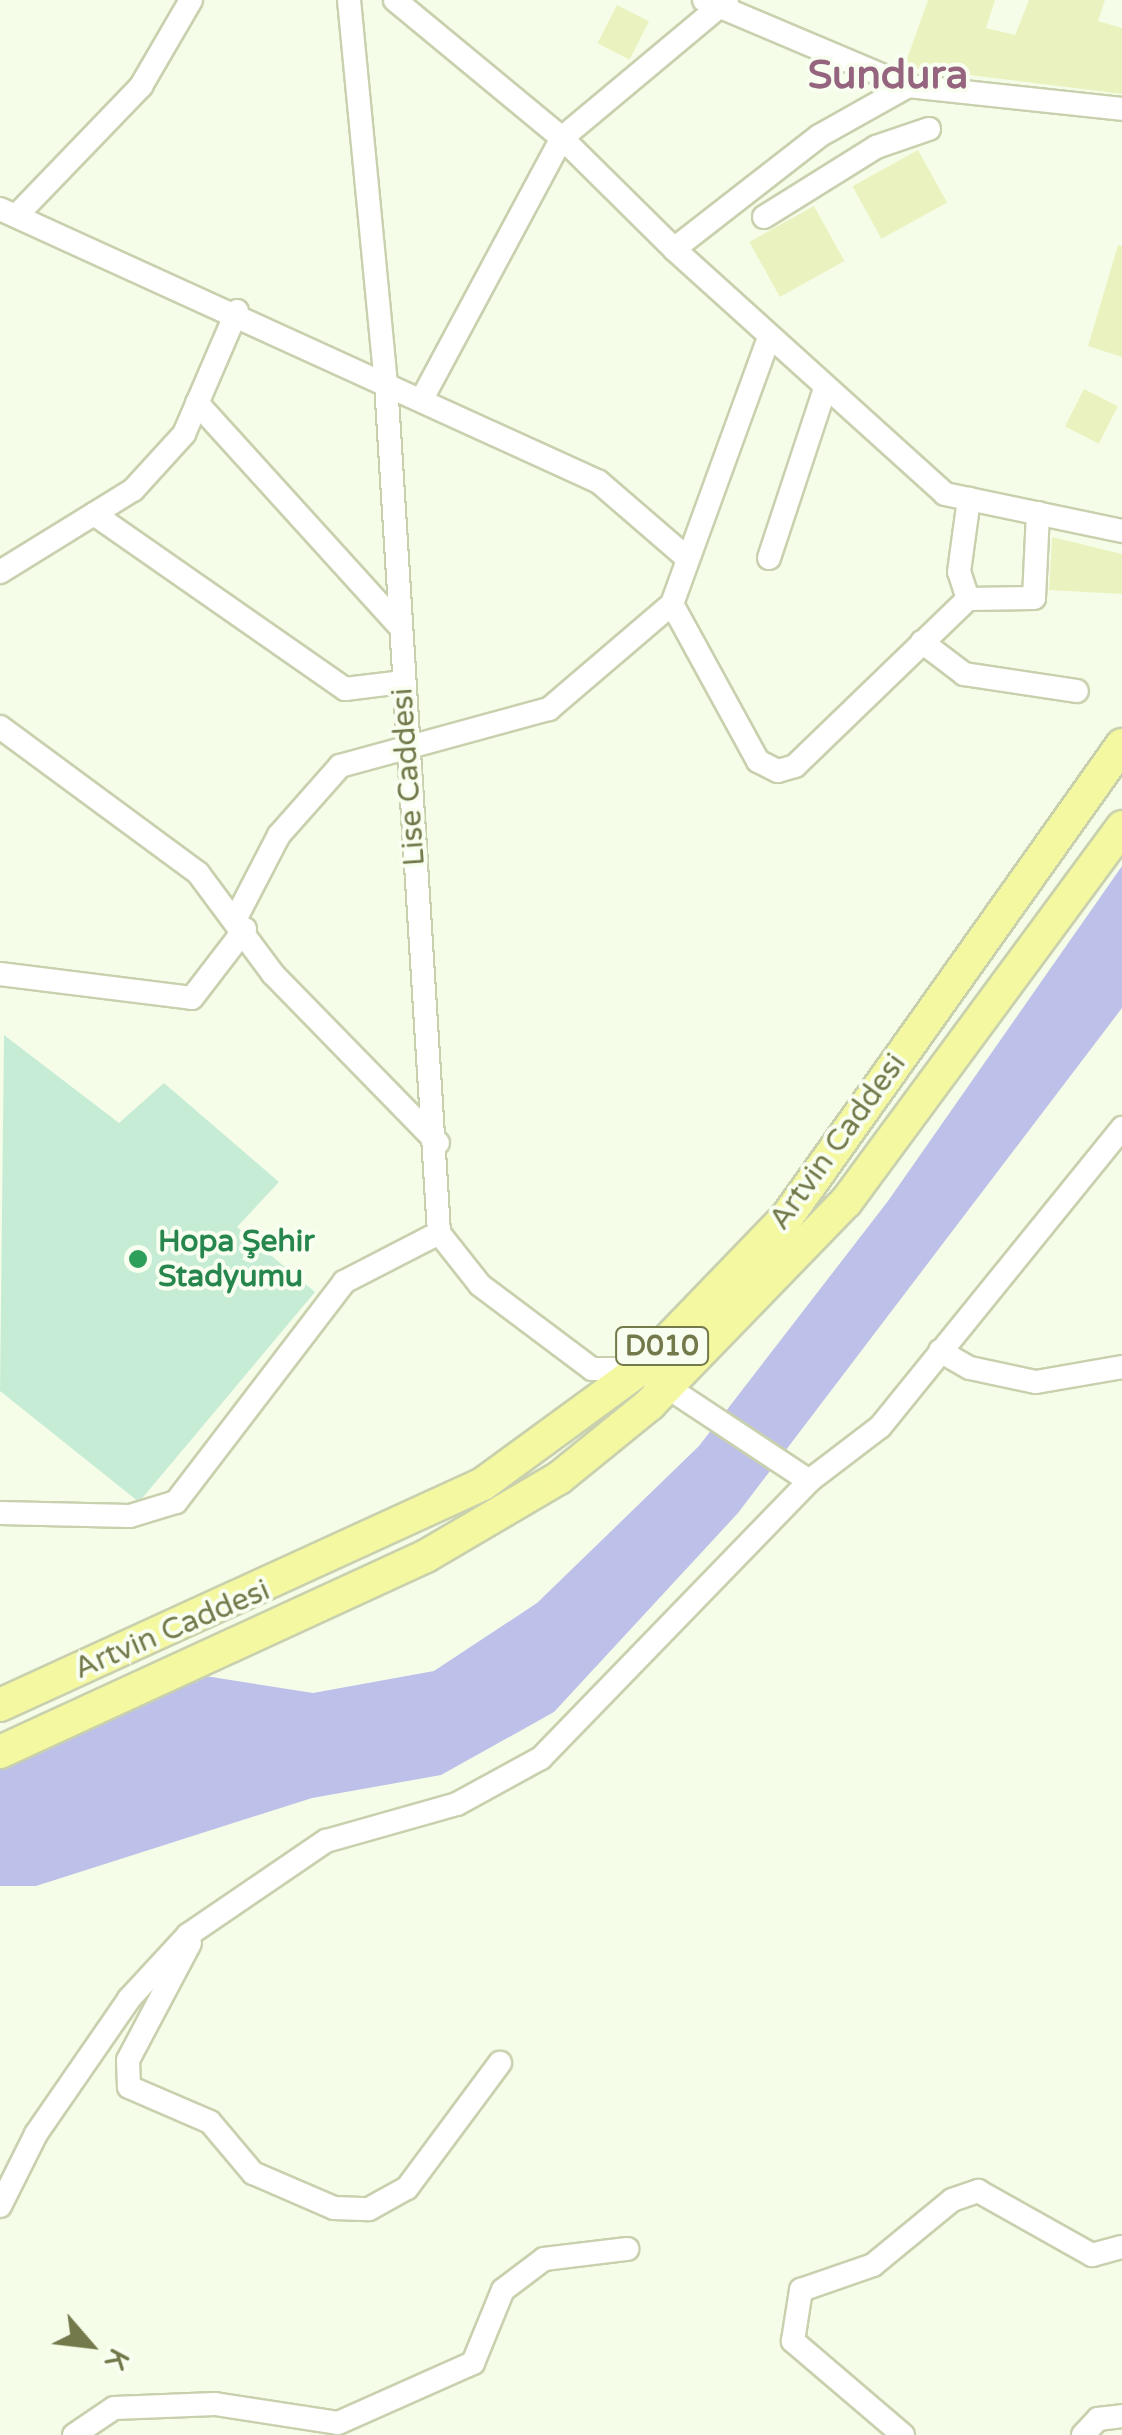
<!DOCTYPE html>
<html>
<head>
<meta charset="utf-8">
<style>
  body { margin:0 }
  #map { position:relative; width:1122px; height:2435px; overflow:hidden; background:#f5fde9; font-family:"Varela Round",sans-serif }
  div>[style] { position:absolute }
  .green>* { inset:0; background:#c7ecd5 }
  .water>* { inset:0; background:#bdc0e8 }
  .building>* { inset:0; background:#eaf3c0; transform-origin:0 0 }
  .roads { filter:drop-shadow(2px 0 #c9d0ae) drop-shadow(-2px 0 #c9d0ae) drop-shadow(0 2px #c9d0ae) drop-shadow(0 -2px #c9d0ae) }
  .minor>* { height:22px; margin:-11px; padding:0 11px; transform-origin:11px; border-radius:11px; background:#fff }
  .highway>* { height:32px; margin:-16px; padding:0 16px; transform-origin:16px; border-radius:16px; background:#f4f8a0 }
  .dots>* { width:28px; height:28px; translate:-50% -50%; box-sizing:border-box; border:5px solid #f9fff0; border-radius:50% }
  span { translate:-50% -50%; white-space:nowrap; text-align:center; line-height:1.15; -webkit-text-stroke:8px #f9fff0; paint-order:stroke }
  .shield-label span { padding:2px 8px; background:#f9fff0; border:2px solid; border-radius:8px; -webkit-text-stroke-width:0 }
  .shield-label { font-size:28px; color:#73794b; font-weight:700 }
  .street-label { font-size:30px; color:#73794b }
  .leisure-label { font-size:30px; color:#27864d; font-weight:700 }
  .left { translate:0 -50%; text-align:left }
  .district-label { font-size:40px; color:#95647e; font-weight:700 }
  .north { position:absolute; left:40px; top:2295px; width:100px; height:100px; -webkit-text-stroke:8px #f9fff0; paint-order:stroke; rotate:118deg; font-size:28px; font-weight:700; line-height:40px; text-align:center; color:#73794b }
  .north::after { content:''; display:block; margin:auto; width:35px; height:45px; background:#73794b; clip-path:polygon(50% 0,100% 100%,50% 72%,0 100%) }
</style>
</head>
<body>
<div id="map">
  <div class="green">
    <div style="clip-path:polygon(4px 1035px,119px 1123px,164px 1083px,279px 1182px,237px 1227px,315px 1292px,139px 1502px,0 1391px)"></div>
  </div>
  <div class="water">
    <div style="clip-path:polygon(1122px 866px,1122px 1008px,738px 1513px,554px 1712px,441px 1775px,312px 1798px,36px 1886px,0 1886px,0 1762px,205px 1676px,313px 1693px,434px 1671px,537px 1603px,699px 1446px,888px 1201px)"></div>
  </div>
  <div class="building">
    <div style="clip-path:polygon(928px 0,995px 0,986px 28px,1015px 35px,1029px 0,1105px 0,1098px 21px,1122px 28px,1122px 94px,904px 67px)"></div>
    <div style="left:617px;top:5px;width:36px;height:43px;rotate:27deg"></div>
    <div style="left:918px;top:150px;width:60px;height:75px;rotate:61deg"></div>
    <div style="left:814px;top:206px;width:63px;height:74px;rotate:61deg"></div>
    <div style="clip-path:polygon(1118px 245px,1122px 246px,1122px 357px,1088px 346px)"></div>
    <div style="left:1084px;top:389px;width:38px;height:42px;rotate:27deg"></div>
    <div style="clip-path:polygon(1052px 537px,1122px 554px,1122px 594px,1049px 590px)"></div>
  </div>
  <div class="roads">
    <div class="minor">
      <div style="left:349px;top:0;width:385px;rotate:84.5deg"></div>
      <div style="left:386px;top:383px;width:852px;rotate:86.43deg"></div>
      <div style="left:439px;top:1233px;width:66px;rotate:51.7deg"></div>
      <div style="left:480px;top:1285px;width:140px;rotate:36.9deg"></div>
      <div style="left:592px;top:1369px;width:48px"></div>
      <div style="left:640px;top:1369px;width:203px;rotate:33.5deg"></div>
      <div style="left:809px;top:1481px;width:89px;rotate:-37.3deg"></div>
      <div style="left:880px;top:1427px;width:385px;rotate:-51deg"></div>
      <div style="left:395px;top:0;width:217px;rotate:39.6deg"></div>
      <div style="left:562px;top:138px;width:158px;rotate:44.7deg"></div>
      <div style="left:674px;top:249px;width:184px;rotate:-37.9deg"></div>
      <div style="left:819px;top:136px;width:102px;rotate:-29.3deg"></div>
      <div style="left:908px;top:86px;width:215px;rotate:6.1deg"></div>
      <div style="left:704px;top:0;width:221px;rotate:22.9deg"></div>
      <div style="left:0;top:209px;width:658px;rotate:24.5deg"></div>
      <div style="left:599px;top:482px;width:115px;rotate:40.8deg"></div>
      <div style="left:18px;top:214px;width:178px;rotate:-46.1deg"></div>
      <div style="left:141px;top:86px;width:99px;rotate:-59.8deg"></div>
      <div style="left:764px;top:217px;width:132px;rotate:-32deg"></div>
      <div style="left:876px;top:147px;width:56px;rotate:-18.8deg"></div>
      <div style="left:674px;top:249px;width:365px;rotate:42.1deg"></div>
      <div style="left:945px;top:494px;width:181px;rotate:11.8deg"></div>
      <div style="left:423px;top:397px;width:294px;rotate:-61.8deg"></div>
      <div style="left:562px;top:138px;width:215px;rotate:-39.9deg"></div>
      <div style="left:197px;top:403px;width:301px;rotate:47.8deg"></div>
      <div style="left:94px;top:514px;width:306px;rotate:34.9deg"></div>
      <div style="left:345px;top:689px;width:57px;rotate:-7deg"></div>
      <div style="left:769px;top:558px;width:178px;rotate:-71.7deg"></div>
      <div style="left:0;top:572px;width:156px;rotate:-31.7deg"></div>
      <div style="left:133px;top:490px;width:76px;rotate:-47.7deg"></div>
      <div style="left:184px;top:434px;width:134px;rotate:-66.7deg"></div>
      <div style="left:968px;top:599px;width:28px;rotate:-108deg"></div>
      <div style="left:959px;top:572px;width:74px;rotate:-82.2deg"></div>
      <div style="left:672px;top:604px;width:179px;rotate:61.3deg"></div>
      <div style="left:758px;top:761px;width:22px;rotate:27deg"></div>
      <div style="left:778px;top:771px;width:18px;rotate:-16deg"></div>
      <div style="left:795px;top:766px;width:240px;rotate:-44deg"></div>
      <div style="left:968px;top:599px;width:66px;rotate:-0.9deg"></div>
      <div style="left:1034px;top:598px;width:85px;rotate:-87.3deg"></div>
      <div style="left:922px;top:642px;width:53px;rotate:37.3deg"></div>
      <div style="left:964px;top:674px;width:114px;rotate:8.6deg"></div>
      <div style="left:0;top:727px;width:246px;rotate:36.4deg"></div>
      <div style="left:198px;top:873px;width:126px;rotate:53.4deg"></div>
      <div style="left:273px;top:974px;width:236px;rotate:45.7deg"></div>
      <div style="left:237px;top:916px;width:91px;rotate:-62.6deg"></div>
      <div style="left:279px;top:835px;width:92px;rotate:-48.5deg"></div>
      <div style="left:340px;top:766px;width:217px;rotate:-15.3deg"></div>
      <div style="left:549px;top:709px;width:162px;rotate:-40.5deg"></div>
      <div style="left:672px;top:604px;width:284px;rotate:-70deg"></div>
      <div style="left:0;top:974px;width:193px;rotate:7.1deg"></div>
      <div style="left:192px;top:998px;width:87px;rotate:-52.5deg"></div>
      <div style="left:940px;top:1351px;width:34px;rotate:30deg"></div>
      <div style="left:970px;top:1368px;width:67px;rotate:12deg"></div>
      <div style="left:1036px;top:1382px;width:87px;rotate:-9.9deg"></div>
      <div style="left:0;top:1513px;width:130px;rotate:1.3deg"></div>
      <div style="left:130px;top:1516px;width:48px;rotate:-16.9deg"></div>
      <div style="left:176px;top:1502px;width:277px;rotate:-52.6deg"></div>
      <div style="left:344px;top:1282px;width:107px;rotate:-27.3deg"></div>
      <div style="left:190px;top:1943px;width:132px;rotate:117.9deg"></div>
      <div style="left:128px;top:2060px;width:27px;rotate:88deg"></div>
      <div style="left:129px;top:2087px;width:88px;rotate:23.4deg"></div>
      <div style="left:210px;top:2122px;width:67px;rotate:49.9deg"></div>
      <div style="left:253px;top:2173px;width:88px;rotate:23.4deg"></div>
      <div style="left:334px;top:2208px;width:35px;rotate:2deg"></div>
      <div style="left:369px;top:2209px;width:43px;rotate:-28.9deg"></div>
      <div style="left:407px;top:2188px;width:156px;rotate:-53.4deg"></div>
      <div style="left:0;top:2206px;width:80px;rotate:-63.4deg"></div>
      <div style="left:36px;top:2134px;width:164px;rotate:-55.4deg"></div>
      <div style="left:129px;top:1999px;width:87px;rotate:-47.3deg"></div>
      <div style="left:188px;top:1935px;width:167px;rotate:-34.3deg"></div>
      <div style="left:326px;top:1841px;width:136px;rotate:-15.8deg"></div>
      <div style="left:457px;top:1804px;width:96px;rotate:-28.7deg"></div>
      <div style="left:541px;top:1758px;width:385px;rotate:-45.9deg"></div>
      <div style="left:74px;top:2435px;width:48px;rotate:-34deg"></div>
      <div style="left:114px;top:2408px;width:101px;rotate:-2.3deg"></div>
      <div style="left:215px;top:2404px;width:124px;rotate:8.8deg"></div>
      <div style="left:338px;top:2423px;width:148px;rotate:-24deg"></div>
      <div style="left:473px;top:2363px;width:79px;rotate:-67.7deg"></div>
      <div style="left:503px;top:2290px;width:51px;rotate:-37.1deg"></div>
      <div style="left:544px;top:2259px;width:84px;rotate:-6.9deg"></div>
      <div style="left:903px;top:2435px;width:145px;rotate:-139.5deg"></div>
      <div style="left:793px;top:2341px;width:52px;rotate:-81.1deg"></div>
      <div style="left:801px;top:2290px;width:76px;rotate:-19.1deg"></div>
      <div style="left:873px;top:2265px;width:102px;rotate:-39.4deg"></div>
      <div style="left:952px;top:2200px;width:28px;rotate:-19deg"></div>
      <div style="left:978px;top:2191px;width:131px;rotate:29.3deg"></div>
      <div style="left:1092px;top:2255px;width:31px;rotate:-15deg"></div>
      <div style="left:1083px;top:2435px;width:22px;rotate:-47deg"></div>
      <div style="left:1098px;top:2419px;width:24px;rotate:-7deg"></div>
    </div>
    <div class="highway">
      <div style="left:0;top:1705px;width:531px;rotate:-24.59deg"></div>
      <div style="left:483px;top:1484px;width:195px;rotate:-36.2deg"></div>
      <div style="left:640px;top:1369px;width:211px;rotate:-46deg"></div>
      <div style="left:787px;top:1217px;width:579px;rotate:-54.63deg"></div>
      <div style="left:0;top:1752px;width:469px;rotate:-24.7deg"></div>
      <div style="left:426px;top:1556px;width:154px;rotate:-30.4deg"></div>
      <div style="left:559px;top:1478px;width:117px;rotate:-39.1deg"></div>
      <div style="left:650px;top:1404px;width:281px;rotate:-45.9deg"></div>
      <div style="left:846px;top:1202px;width:466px;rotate:-53.6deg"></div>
    </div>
  </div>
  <div class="dots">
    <div style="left:138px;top:1259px;background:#2e9e5b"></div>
  </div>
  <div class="shield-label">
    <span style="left:662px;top:1346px">D010</span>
  </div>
  <div class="street-label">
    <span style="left:409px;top:777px;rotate:-94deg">Lise Caddesi</span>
    <span style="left:838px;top:1142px;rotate:-54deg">Artvin Caddesi</span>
    <span style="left:172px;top:1630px;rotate:-23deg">Artvin Caddesi</span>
  </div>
  <div class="leisure-label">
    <span class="left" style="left:158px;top:1259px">Hopa Şehir<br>Stadyumu</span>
  </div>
  <div class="district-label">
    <span style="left:888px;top:75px">Sundura</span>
  </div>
  <div class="north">K</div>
</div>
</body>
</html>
